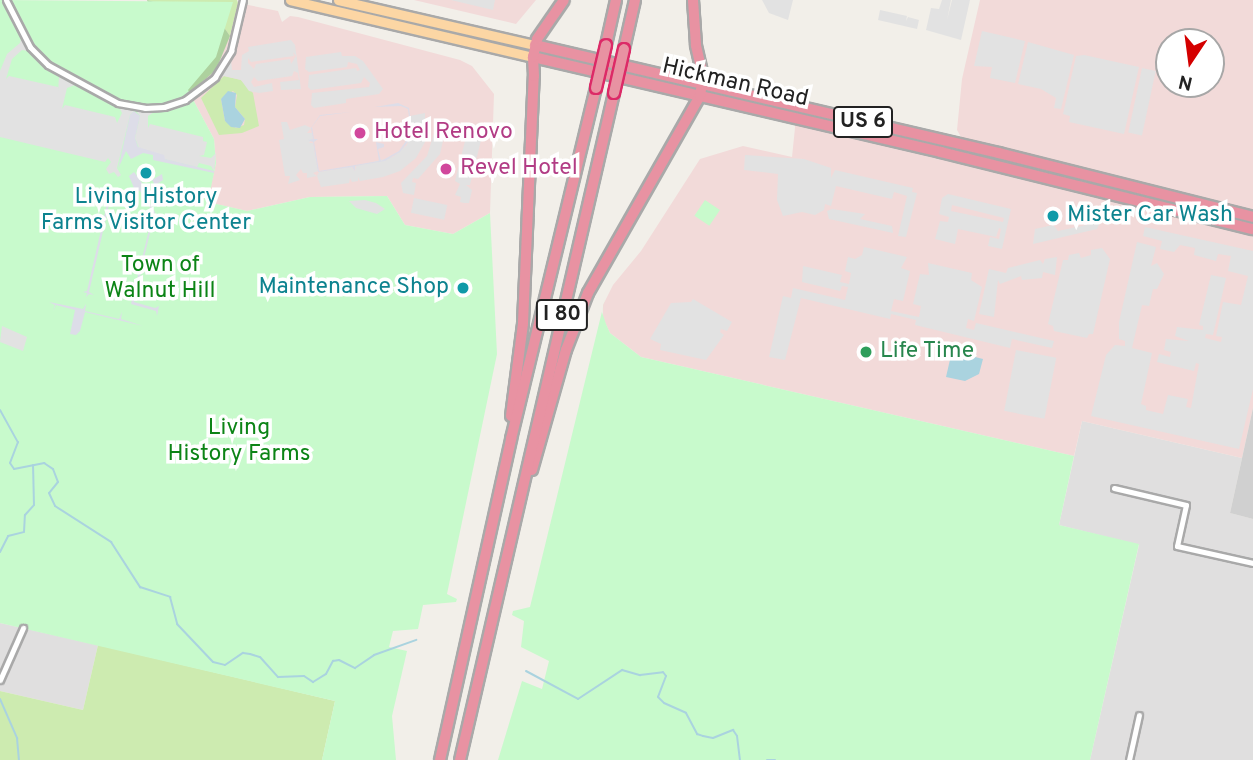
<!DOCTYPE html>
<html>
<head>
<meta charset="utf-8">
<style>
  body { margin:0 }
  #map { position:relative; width:1253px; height:760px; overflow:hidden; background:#f2efe9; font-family:Overpass,sans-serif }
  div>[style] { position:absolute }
  .residential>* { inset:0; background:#e0dfdf }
  .commercial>* { inset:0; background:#f2dad9 }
  .religious>* { inset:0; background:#d0d0d0 }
  .grass>* { inset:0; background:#cdebb0 }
  .forest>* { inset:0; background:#add19e }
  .park>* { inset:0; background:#c8facc; transform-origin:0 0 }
  .parking>* { inset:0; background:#e2e2e2; transform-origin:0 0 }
  .plaza>* { inset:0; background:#dddde8 }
  .water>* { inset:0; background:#aad3df }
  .stream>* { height:2px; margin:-1px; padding:0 1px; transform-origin:1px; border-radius:1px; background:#aad3df }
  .roads { filter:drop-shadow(2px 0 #a9a9a9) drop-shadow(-2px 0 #a9a9a9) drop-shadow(0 2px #a9a9a9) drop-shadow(0 -2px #a9a9a9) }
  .street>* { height:5px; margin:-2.5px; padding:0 2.5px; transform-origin:2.5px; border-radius:2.5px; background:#fff }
  .primary>* { height:9px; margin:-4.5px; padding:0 4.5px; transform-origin:4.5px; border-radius:4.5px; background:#fcd6a4 }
  .highway>* { height:10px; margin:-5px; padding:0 5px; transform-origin:5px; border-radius:5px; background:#e892a2 }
  .bridges { filter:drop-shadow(2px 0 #dc2a67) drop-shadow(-2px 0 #dc2a67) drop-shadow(0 2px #dc2a67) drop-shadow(0 -2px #dc2a67) }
  .highway-bridge>* { height:10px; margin:-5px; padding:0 5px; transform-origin:5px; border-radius:5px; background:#e892a2 }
  .dots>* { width:19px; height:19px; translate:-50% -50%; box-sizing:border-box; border:4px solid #fff; border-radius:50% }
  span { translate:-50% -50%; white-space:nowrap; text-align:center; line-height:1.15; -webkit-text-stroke:7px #fff; paint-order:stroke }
  .shield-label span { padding:2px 5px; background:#fff; border:2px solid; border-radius:5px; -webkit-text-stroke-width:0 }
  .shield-label { font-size:21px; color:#222; font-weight:700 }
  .street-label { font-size:23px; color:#222 }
  .hotel-label { font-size:23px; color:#b23c85 }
  .left { translate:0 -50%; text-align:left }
  .culture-label { font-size:23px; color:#0d838f }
  .right { translate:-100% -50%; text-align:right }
  .park-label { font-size:23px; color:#0c8416 }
  .leisure-label { font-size:23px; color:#27864d }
  .north { position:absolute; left:1155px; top:28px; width:70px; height:70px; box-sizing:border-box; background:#fff; border:2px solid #a7a7a7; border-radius:50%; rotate:193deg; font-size:19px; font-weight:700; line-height:28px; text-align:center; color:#222 }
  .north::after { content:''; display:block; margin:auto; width:24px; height:32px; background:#d40000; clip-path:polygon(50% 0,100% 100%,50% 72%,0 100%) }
</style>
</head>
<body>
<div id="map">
  <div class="residential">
    <div style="clip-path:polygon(1082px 421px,1242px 458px,1230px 513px,1253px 519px,1253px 760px,1090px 760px,1139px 545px,1059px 525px)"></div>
    <div style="clip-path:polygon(0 623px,98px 645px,83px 710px,0 691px)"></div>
  </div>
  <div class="commercial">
    <div style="clip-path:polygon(414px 0,536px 0,516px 24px)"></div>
    <div style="clip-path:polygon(evenodd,980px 0,1253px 0,1253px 211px,961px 137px,957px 130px,962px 79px,980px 0,1169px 42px,1211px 42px,1211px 84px,1169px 84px,1169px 42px)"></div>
    <div style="clip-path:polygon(233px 2px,278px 11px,282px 22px,290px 16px,298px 17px,460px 60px,472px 66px,494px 94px,490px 213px,453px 234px,405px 225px,387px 196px,310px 197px,247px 211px,207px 202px,216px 163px,214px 139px,188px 90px)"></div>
    <div style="clip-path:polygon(796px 118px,1253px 229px,1253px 408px,1242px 458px,1082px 421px,1074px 456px,641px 357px,610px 333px,603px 318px,603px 305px,613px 285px,641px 251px,700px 159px,743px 146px,792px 157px)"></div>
  </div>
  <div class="religious">
    <div style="clip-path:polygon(1253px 408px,1253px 519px,1230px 513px)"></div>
  </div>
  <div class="grass">
    <div style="clip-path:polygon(147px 0,237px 0,238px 3px,230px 36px,218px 19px)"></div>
    <div style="clip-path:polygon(evenodd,224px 76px,241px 80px,253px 93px,259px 126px,242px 133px,219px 135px,201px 98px,224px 76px,233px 91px,237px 95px,235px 107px,245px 119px,244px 125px,236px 128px,225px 121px,221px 99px,233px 91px)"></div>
    <div style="clip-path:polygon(98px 645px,335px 701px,322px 760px,0 760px,0 691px,83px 710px)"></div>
  </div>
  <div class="forest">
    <div style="clip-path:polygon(147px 0,218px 19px,230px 36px,216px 70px,187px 95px)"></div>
  </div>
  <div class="park">
    <div style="clip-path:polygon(0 0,233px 2px,216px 57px,188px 90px,214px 139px,216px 163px,208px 202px,247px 211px,310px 197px,387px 196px,405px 225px,453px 234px,490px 213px,497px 354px,447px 594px,457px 599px,456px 602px,423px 605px,418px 629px,393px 631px,389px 647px,407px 651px,392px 716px,396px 760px,322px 760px,335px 701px,0 623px)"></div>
    <div style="left:705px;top:200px;width:18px;height:19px;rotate:34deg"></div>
    <div style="clip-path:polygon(606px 295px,602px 312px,606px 324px,610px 333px,641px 357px,1074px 456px,1059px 525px,1139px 544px,1090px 760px,498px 760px,522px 681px,542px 689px,549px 661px,521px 647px,524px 621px,512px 615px,513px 611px,530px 607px)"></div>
  </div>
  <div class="parking">
    <div style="clip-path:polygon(451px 0,495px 0,493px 10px)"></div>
    <div style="clip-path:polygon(762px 0,793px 0,788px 20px,769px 13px)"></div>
    <div style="clip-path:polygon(942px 0,951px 0,947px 20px,952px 0,970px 0,961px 40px,926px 30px,931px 8px,939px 9px)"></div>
    <div style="clip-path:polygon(880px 10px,907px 16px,906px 21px,908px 17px,919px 20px,917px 29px,878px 20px)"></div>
    <div style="clip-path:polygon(982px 31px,1025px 41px,1015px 83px,990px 78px,992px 67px,974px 66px)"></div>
    <div style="clip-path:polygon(21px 38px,29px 51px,22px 50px,12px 59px,6px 79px,9px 76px,58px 87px,58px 91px,59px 77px,75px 85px,67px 88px,62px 109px,65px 105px,115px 117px,117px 123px,122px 113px,119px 107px,134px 111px,130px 115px,117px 168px,121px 175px,118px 177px,114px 172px,109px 174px,106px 169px,111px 162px,108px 158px,105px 162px,0 137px,0 71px,7px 54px,20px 43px)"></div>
    <div style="clip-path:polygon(evenodd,291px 40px,295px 45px,301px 89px,281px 90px,280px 82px,299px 80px,298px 73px,294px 71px,292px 76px,258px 81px,254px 77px,251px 82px,254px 87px,272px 83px,273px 91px,259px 93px,249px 91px,241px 80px,224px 76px,219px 78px,231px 60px,232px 70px,241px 70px,242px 55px,249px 51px,248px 47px,291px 40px,293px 52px,296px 56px,291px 64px,290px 59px,256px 64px,254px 69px,248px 63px,248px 58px,251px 62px,294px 56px,293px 52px)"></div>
    <div style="clip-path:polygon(1028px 42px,1074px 55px,1061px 109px,1054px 108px,1056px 98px,1041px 89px,1018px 84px)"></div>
    <div style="clip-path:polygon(341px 52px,342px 56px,355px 56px,363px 61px,383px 89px,379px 94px,346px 99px,346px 103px,314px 108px,311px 105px,312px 93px,369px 87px,370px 83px,364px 77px,361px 83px,311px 90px,308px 87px,309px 75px,356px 68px,357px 71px,360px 70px,357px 64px,348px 62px,347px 67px,309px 72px,305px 69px,306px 57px)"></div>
    <div style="clip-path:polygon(1084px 55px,1139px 67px,1124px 134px,1069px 122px,1070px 116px,1063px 114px,1076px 56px)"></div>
    <div style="left:1142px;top:68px;width:14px;height:66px;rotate:12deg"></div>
    <div style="clip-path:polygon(137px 112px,154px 112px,148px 116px,148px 128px,150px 124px,203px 137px,203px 141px,207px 142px,204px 155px,199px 156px,211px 158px,216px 153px,214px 171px,211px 166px,199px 163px,197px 167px,164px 159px,139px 148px,135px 138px,140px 116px)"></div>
    <div style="clip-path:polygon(425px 113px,425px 142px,416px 158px,400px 171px,383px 177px,360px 181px,358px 177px,358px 181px,352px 182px,350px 178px,349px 183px,321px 187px,317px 176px,307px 178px,307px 173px,303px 173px,301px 169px,296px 175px,300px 180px,288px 184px,290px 176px,285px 176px,279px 140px,284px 139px,281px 122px,287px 122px,290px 130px,305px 125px,311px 128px,307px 133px,312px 133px,313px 138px,309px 143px,313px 143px,318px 171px,313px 173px,317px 176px,319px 172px,351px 167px,355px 171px,356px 166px,393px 157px,407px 145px,411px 128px,415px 127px,411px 123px,410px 116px)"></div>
    <div style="clip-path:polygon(435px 130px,445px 132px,440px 154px,418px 179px,413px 178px,412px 182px,416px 183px,414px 195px,403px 193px,401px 183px,427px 156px)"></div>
    <div style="clip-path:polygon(466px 137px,481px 140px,470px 185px,466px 185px,472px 190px,469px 203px,464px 203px,460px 202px,461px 197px,455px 195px,460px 184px,455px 181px)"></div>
    <div style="clip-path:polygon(745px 155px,804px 159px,831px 168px,831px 178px,835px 170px,913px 188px,912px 192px,917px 193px,906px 237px,898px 236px,907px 196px,894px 192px,892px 199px,836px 186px,831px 206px,825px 204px,824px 210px,815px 215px,802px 212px,783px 216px,777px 200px,778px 174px,744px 170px)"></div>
    <div style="clip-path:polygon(evenodd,948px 194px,1011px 209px,1002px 249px,988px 246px,990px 237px,999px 239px,1001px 229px,999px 228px,996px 237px,958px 229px,955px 244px,935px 239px,940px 221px,948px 222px,949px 217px,939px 214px,942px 198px,948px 194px,952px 205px,1004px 218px,1003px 222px,951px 211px,952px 205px)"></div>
    <div style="left:414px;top:198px;width:34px;height:15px;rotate:12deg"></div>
    <div style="clip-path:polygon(365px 200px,376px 203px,385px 209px,377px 214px,356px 208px,349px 201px)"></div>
    <div style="clip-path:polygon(832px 209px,865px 214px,860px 219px,892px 226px,893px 233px,829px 219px,827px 211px)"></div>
    <div style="clip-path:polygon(1100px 222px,1097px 229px,1033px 244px,1035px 229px,1053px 225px,1058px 231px)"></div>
    <div style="clip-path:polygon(1145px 227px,1253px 251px,1253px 389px,1239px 449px,1091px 416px,1106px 355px,1115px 345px,1125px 346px,1125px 341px,1119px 339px,1119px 322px,1137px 242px,1156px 247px,1151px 266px,1157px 263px,1164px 274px,1157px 289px,1153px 289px,1149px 306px,1142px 305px,1132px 348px,1152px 353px,1141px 404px,1146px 406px,1146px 410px,1163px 414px,1168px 395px,1188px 399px,1186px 407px,1191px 408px,1199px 364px,1196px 363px,1194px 371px,1157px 362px,1159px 354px,1170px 357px,1171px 352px,1164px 350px,1166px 339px,1189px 341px,1175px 336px,1177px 327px,1203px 330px,1203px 326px,1199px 325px,1211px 275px,1226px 278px,1213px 335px,1206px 334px,1205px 338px,1221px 342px,1222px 337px,1216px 336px,1223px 302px,1241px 305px,1248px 276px,1228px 271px,1231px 256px,1218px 254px,1216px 261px,1194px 255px,1195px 248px,1180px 245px,1174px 252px,1160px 249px,1162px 241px,1143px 236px)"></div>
    <div style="clip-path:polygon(864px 247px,907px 257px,901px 268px,910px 271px,903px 301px,894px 299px,891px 311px,919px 317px,921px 306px,913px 304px,920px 274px,929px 275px,928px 263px,972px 273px,971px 280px,982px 287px,974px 321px,968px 319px,966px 328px,974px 330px,976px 323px,1054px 341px,1052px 348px,1012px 339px,1010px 348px,915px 325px,916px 320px,891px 314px,890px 319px,801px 298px,785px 360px,769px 357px,783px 296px,791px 298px,793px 288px,845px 300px,848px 287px,842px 286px,840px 291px,802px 282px,803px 266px,842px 275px,840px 282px,849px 284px,851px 273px,845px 271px,848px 257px,855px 259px,862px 255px)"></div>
    <div style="clip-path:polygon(1102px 248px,1110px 259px,1093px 334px,1089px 334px,1087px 338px,1054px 331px,1053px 326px,1048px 324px,1063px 260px,1068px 260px,1069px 255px,1079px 253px,1081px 258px,1091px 255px,1091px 250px)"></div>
    <div style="clip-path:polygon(1057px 257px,1055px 275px,1043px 272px,1042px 278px,1022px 280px,1021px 276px,1000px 284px,998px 280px,994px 317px,979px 314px,989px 269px,1006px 273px,1008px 268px,1040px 260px,1043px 264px,1045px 259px)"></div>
    <div style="clip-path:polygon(693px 299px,732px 322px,727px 331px,721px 329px,720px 332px,724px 335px,706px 360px,660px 350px,661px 344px,650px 339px,671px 303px,691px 302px)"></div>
    <div style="clip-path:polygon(2px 326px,27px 337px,23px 351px,0 342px)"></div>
    <div style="left:1016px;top:350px;width:41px;height:62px;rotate:11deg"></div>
  </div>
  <div class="plaza">
    <div style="clip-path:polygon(398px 103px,409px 108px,411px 124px,416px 126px,411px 127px,410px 139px,400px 152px,385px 161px,355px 166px,355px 171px,352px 167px,318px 172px,313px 142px,308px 140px,313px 139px,311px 128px,320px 115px,351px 112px,320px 116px,312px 127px,314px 139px,318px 139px,314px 142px,319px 171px,379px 161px,376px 142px,384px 144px,384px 147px,378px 149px,381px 161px,399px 151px,410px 135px,410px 127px,407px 125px,410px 125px,408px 109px,401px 106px,375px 107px)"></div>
    <div style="clip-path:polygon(134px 111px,140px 116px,135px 138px,138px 147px,164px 155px,165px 159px,214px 171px,214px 173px,153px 160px,153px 155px,143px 153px,131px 159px,126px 151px,118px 169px,130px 115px)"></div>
    <div style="clip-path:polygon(134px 172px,145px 187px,142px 190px,147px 199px,159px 192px,152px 180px,162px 174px,163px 180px,157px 184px,169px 195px,164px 198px,160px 194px,148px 201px,155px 212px,143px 262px,150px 265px,143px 265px,134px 302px,155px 308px,159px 306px,157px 316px,156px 311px,131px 304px,153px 213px,140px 191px,133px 190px,109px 205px,89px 292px,94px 295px,89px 294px,86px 297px,87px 293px,83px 292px,87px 291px,107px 204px,134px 188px,129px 176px)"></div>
    <div style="clip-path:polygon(49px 302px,83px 309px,86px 304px,85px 311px,119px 319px,122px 312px,121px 319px,143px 326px,85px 312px,80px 331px,76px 335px,70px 334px,75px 310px,56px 305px,53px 311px,55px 305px)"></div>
  </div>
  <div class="water">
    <div style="clip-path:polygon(228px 91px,236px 93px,235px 107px,245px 119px,240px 128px,231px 127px,225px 121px,221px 99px)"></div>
    <div style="clip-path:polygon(952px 351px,983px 359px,979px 374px,965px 381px,946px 377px)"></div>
  </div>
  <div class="stream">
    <div style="left:0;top:410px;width:37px;rotate:61deg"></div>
    <div style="left:18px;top:442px;width:22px;rotate:111deg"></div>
    <div style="left:10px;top:463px;width:7px;rotate:56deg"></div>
    <div style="left:14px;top:469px;width:31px;rotate:-11deg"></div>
    <div style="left:44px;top:463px;width:11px;rotate:34deg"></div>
    <div style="left:53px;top:469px;width:14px;rotate:69deg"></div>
    <div style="left:58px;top:482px;width:14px;rotate:129deg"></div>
    <div style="left:49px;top:493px;width:14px;rotate:65deg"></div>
    <div style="left:55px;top:506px;width:67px;rotate:32.7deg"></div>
    <div style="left:111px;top:542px;width:54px;rotate:57.2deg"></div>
    <div style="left:140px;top:587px;width:32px;rotate:18deg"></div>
    <div style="left:170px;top:597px;width:28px;rotate:75deg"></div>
    <div style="left:177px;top:624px;width:52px;rotate:46.5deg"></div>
    <div style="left:213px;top:662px;width:12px;rotate:14deg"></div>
    <div style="left:225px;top:665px;width:22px;rotate:-34deg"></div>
    <div style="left:243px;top:653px;width:7px;rotate:8deg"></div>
    <div style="left:250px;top:654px;width:10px;rotate:17deg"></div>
    <div style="left:260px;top:657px;width:27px;rotate:48deg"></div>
    <div style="left:278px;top:677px;width:26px;rotate:-2deg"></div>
    <div style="left:304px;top:676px;width:11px;rotate:34deg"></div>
    <div style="left:313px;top:682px;width:15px;rotate:-32deg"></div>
    <div style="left:326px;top:674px;width:15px;rotate:-62deg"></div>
    <div style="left:333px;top:661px;width:6px;rotate:-9deg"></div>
    <div style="left:339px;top:660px;width:18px;rotate:27deg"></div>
    <div style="left:355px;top:668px;width:23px;rotate:-34deg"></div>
    <div style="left:374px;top:655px;width:45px;rotate:-19.7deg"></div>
    <div style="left:0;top:552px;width:18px;rotate:-63deg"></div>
    <div style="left:8px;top:536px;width:16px;rotate:-14deg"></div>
    <div style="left:24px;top:532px;width:17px;rotate:-87deg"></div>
    <div style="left:25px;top:515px;width:13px;rotate:-48deg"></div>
    <div style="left:34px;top:505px;width:40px;rotate:-91.4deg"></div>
    <div style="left:526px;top:671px;width:59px;rotate:28.3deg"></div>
    <div style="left:578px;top:699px;width:53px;rotate:-33.4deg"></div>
    <div style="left:622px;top:670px;width:19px;rotate:16deg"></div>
    <div style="left:640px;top:675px;width:23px;rotate:-7deg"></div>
    <div style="left:663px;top:672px;width:5px;rotate:53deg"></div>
    <div style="left:666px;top:676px;width:22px;rotate:111deg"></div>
    <div style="left:658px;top:697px;width:8px;rotate:45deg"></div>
    <div style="left:664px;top:703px;width:24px;rotate:24deg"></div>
    <div style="left:686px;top:713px;width:24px;rotate:62deg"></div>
    <div style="left:697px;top:734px;width:6px;rotate:18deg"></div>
    <div style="left:703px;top:736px;width:10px;rotate:11deg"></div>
    <div style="left:713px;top:738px;width:22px;rotate:-22deg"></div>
    <div style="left:733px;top:730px;width:7px;rotate:56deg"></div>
    <div style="left:737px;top:736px;width:24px;rotate:83deg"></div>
    <div style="left:0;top:699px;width:43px;rotate:66.4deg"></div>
    <div style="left:17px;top:738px;width:22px;rotate:85deg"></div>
    <div style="left:767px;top:760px;width:8px"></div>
  </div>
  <div class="roads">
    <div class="street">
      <div style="left:6px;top:0;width:53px;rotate:62.9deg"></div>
      <div style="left:30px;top:47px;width:25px;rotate:45deg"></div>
      <div style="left:48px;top:65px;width:80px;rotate:28.5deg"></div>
      <div style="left:118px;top:103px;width:27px;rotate:10deg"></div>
      <div style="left:145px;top:108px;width:19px;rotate:-3deg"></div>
      <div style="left:164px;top:107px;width:22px;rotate:-18deg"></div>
      <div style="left:185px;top:100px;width:38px;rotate:-37deg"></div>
      <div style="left:215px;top:77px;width:31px;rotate:-58deg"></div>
      <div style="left:231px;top:51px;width:52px;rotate:-76.8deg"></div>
      <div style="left:1114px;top:488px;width:74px;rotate:13.3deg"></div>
      <div style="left:1186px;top:505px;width:42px;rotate:102.4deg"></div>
      <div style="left:1177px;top:546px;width:78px;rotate:12.6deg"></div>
      <div style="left:0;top:680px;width:57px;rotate:-66.1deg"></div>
      <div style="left:1129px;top:760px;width:46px;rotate:-77.5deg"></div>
    </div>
    <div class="primary">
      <div style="left:290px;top:0;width:250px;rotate:13.2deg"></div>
      <div style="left:338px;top:0;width:202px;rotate:12.9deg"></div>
    </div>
    <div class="highway">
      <div style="left:535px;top:45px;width:476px;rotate:13.1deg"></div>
      <div style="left:999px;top:153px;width:262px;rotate:14.1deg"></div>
      <div style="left:606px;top:45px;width:46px;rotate:-77.5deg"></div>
      <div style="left:624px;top:49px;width:50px;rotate:-77.3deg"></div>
      <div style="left:533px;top:57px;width:419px;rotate:13.1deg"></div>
      <div style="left:941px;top:152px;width:321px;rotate:13.9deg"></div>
      <div style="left:511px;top:416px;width:94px;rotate:-82.6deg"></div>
      <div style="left:523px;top:323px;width:247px;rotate:-87.5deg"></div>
      <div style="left:534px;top:76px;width:19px;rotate:-93deg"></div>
      <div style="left:533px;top:57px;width:18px;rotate:-77deg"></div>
      <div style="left:537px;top:39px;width:47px;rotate:-55.3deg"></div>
      <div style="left:532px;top:470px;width:125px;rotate:-74.2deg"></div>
      <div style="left:566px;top:350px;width:61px;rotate:-68.9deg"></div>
      <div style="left:588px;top:293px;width:227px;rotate:-60.4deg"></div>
      <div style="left:700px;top:96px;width:20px;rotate:-81deg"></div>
      <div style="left:703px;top:76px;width:32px;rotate:-103deg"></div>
      <div style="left:696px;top:45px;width:45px;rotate:-93.8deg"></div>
      <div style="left:440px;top:760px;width:329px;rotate:-77.5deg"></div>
      <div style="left:511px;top:439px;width:361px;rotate:-76.4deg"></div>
      <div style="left:460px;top:760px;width:685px;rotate:-77deg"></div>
    </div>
  </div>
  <div class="bridges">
    <div class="highway-bridge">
      <div style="left:596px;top:88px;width:44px;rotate:-76.9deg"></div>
      <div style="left:614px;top:93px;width:45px;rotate:-77.2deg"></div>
    </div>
  </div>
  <div class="dots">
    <div style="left:360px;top:133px;background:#d1479c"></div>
    <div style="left:446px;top:169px;background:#d1479c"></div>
    <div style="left:146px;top:173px;background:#0f9aa8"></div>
    <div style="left:1053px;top:216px;background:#0f9aa8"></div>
    <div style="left:463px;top:288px;background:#0f9aa8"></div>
    <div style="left:866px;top:352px;background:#2e9e5b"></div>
  </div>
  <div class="shield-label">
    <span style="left:863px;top:122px">US 6</span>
    <span style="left:562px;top:315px">I 80</span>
  </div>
  <div class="street-label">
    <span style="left:735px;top:84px;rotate:13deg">Hickman Road</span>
  </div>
  <div class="hotel-label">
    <span class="left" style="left:374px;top:133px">Hotel Renovo</span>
    <span class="left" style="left:460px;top:169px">Revel Hotel</span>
  </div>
  <div class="culture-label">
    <span style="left:146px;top:211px">Living History<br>Farms Visitor Center</span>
    <span class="left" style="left:1067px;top:216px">Mister Car Wash</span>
    <span class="right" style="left:449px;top:288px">Maintenance Shop</span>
  </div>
  <div class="park-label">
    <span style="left:160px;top:279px">Town of<br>Walnut Hill</span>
    <span style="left:239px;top:442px">Living<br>History Farms</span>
  </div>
  <div class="leisure-label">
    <span class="left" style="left:880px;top:352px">Life Time</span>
  </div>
  <div class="north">N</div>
</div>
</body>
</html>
